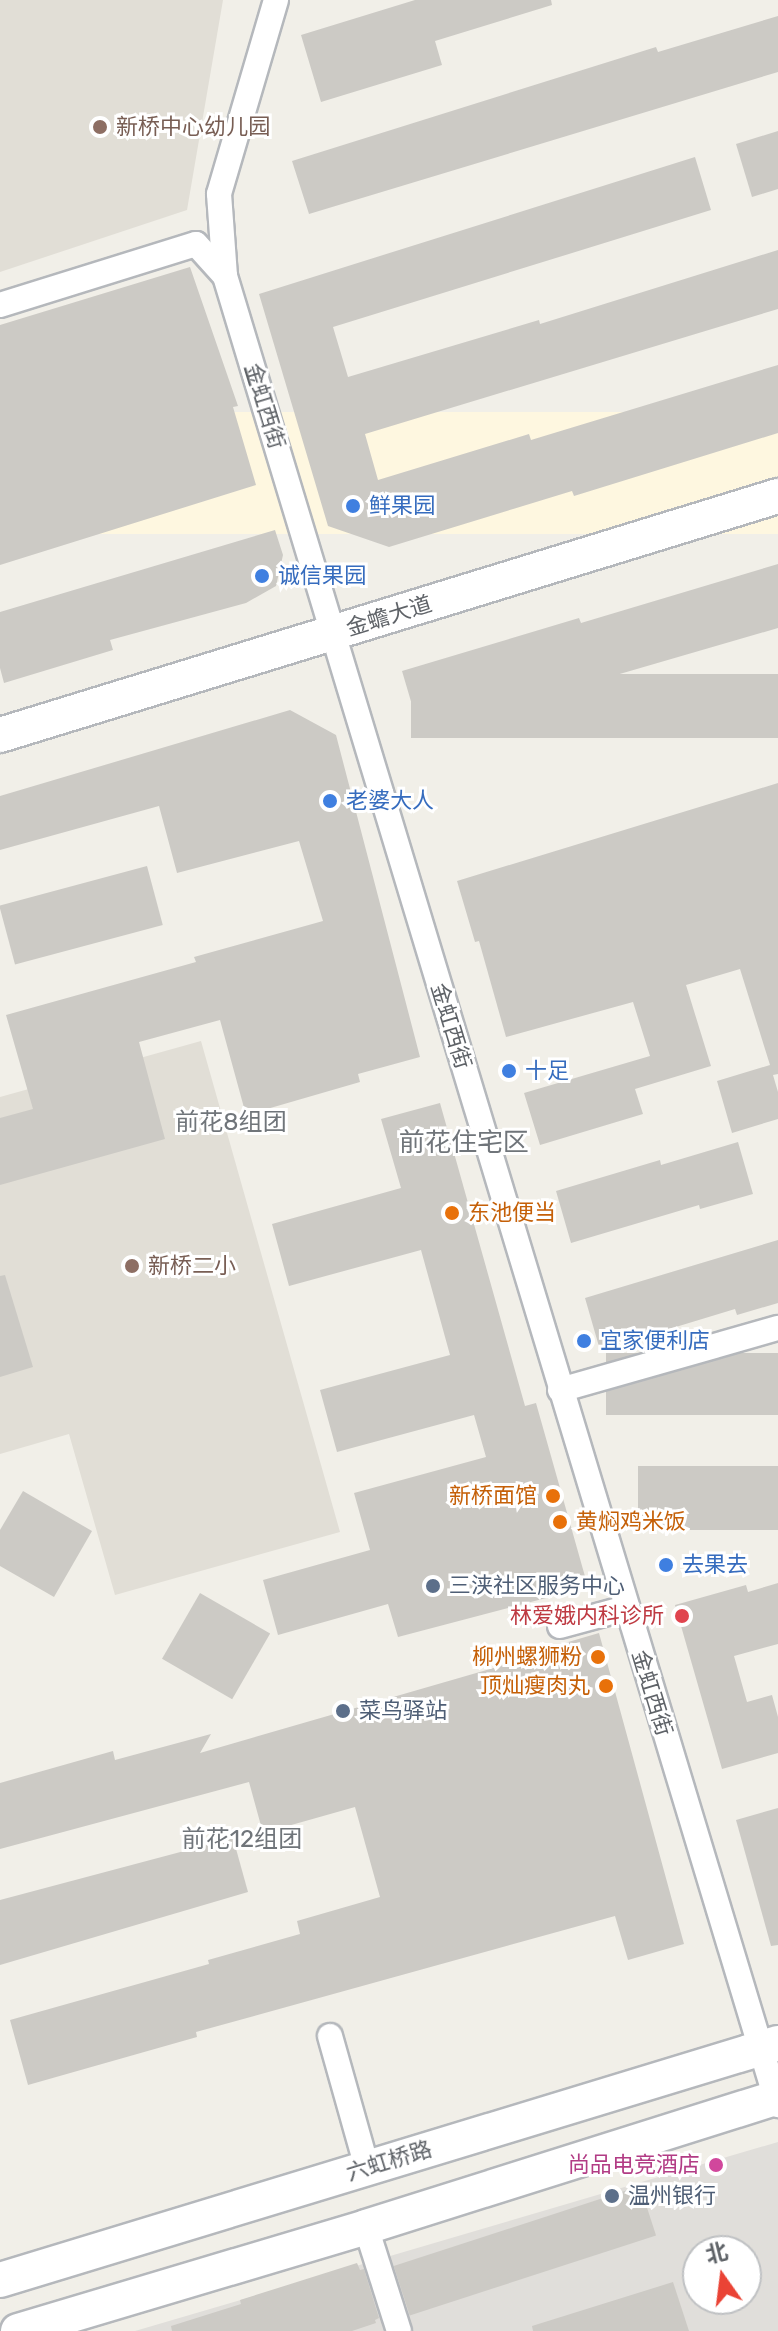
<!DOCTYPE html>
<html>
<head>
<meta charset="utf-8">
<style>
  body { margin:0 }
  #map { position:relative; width:778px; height:2331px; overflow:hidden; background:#f1efe8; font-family:Rubik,"Noto Sans SC",sans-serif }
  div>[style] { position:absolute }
  .commercial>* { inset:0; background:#fef7e0; transform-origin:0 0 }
  .industrial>* { inset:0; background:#e0deda }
  .education>* { inset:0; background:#e1ded6 }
  .building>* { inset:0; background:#cccac5; transform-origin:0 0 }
  .roads { filter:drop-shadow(2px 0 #b5b8bc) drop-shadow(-2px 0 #b5b8bc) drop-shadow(0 2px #b5b8bc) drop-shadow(0 -2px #b5b8bc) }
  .street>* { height:24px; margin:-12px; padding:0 12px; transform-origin:12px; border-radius:12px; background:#fff }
  .secondary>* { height:34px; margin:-17px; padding:0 17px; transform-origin:17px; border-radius:17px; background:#fff }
  .dots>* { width:22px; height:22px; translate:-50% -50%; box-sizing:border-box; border:4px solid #fff; border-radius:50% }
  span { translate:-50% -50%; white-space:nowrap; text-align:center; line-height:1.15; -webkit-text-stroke:6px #fff; paint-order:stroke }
  .education-label { font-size:22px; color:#785e54 }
  .left { translate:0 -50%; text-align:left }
  .street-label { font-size:22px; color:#5f6368 }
  .shop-label { font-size:22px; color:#366cbe }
  .food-label { font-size:22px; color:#c56008 }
  .right { translate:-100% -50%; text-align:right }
  .service-label { font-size:22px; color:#4e5e75 }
  .health-label { font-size:22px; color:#be3a42 }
  .hotel-label { font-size:22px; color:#b23c85 }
  .neighbourhood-label { font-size:24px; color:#70757a }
  .quarter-label { font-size:26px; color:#70757a }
  .north { position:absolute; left:682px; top:2235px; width:80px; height:80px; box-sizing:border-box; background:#fff; border:2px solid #bfc1c3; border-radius:50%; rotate:346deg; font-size:22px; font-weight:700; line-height:32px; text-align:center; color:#5f6368 }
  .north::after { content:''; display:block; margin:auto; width:28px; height:36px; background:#ea4335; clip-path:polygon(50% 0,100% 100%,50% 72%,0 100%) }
</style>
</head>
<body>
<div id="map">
  <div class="commercial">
    <div style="left:778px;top:412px;width:122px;height:812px;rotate:90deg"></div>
  </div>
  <div class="industrial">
    <div style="clip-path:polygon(evenodd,778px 2142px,778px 2331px,135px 2331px,778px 2142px,698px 2251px,746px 2251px,746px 2299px,698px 2299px,698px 2251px)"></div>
  </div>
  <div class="education">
    <div style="clip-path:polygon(0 0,223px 0,187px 210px,0 272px)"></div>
    <div style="clip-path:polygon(201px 1041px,340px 1532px,115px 1595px,69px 1434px,0 1454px,0 1097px)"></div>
  </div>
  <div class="building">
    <div style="clip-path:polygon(415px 0,551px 0,552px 5px,435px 41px,442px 65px,321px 102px,301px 35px)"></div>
    <div style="clip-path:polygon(778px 16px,778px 72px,309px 214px,292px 161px,656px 47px,658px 52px)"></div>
    <div style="clip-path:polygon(778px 131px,778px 189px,752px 197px,736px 144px)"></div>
    <div style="clip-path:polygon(695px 157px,711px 210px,333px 327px,348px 377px,539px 320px,540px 324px,778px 250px,778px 309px,365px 434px,378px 480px,529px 434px,531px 440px,778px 365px,778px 433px,574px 496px,572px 491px,389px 547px,328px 526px,259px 294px)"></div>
    <div style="clip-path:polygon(190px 267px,238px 406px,233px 407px,256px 485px,0 565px,0 325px)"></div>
    <div style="clip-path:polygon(275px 530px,283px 555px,276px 586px,246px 603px,110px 640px,113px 650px,4px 683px,0 668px,0 612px)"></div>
    <div style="clip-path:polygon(778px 564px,778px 628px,420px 732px,402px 671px,579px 618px,581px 623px)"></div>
    <div style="left:778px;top:674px;width:64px;height:367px;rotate:90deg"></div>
    <div style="clip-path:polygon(290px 710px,336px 735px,420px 1057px,358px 1074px,360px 1082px,246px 1115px,220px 1020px,139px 1042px,165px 1139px,0 1185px,0 1118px,33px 1109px,6px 1015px,196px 962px,194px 957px,323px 921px,299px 841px,177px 873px,159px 806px,0 850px,0 796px)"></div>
    <div style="clip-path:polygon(778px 783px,778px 1074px,773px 1075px,778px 1092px,778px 1119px,732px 1133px,717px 1081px,770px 1065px,740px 969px,686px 985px,711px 1066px,635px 1089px,643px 1114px,540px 1145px,524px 1093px,650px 1056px,633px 1002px,506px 1037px,479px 941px,475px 942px,457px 881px)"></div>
    <div style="left:147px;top:866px;width:61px;height:153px;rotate:75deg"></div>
    <div style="clip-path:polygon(440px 1103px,525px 1406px,536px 1403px,588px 1587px,398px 1637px,388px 1604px,278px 1635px,263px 1580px,370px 1550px,354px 1493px,486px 1457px,474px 1415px,337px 1452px,320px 1390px,450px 1355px,421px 1250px,289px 1286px,272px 1224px,401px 1188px,381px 1119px)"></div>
    <div style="clip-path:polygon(738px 1142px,753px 1194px,700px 1209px,699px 1205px,571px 1243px,556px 1191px,660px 1160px,661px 1165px)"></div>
    <div style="clip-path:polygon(778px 1240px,778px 1303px,737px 1315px,735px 1309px,600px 1350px,585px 1298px)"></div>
    <div style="clip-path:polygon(5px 1275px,33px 1367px,0 1377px,0 1276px)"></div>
    <div style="left:778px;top:1353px;width:62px;height:172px;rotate:90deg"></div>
    <div style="left:778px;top:1466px;width:64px;height:140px;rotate:90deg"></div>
    <div style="clip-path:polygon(23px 1491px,92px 1531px,54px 1597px,0 1566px,0 1530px)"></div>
    <div style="clip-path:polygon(778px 1583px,778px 1644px,734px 1656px,747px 1702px,772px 1695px,778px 1717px,778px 1753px,722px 1769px,675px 1605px,746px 1585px,748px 1592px)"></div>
    <div style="left:200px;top:1593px;width:81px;height:76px;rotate:30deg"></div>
    <div style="clip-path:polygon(599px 1633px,684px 1944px,628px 1960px,615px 1916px,196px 2032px,197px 2037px,28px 2085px,10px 2020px,209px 1964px,208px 1960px,300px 1934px,297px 1921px,380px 1897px,355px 1807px,263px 1833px,249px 1782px,0 1849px,0 1783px,113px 1751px,115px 1760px,211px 1734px,200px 1753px,542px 1654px,541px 1650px)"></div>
    <div style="clip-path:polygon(778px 1808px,778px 1945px,771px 1946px,736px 1820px)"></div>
    <div style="clip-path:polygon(233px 1838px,248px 1892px,0 1965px,0 1900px)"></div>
    <div style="left:640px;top:2186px;width:52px;height:259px;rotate:72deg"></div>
    <div style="clip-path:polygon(357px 2263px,360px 2270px,364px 2269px,379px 2318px,375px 2320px,376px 2323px,352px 2331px,172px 2331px,171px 2326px,241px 2304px,240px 2300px)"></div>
    <div style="clip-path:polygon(673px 2282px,689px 2331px,533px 2331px,532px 2326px)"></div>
  </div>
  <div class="roads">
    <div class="street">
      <div style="left:276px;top:0;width:202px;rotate:106.4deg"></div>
      <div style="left:219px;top:194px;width:82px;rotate:85.8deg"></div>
      <div style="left:225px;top:276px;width:1911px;rotate:73.18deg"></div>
      <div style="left:0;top:305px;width:205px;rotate:-17.3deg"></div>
      <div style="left:196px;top:244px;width:43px;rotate:47.8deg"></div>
      <div style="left:560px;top:1390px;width:227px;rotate:-15.9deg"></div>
      <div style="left:560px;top:1626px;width:68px;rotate:-15.3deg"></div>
      <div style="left:330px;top:2036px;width:137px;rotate:74.3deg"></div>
      <div style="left:366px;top:2227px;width:109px;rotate:72.4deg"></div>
    </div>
    <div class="secondary">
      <div style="left:0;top:735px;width:814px;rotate:-17.08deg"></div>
      <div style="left:0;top:2280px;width:813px;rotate:-16.94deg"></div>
      <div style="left:18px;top:2331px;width:363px;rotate:-16.6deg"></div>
      <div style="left:366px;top:2227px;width:432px;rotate:-17.5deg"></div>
    </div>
  </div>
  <div class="dots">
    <div style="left:100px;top:127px;background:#8d6e63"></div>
    <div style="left:353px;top:506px;background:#3f7fe0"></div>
    <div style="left:262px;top:576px;background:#3f7fe0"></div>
    <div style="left:330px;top:801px;background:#3f7fe0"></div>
    <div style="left:509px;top:1071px;background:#3f7fe0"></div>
    <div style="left:452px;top:1213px;background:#e8710a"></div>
    <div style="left:132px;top:1266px;background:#8d6e63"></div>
    <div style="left:584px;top:1341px;background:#3f7fe0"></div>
    <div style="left:553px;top:1496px;background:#e8710a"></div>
    <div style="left:560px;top:1522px;background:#e8710a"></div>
    <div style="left:666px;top:1565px;background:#3f7fe0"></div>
    <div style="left:433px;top:1586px;background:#5c6f8a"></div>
    <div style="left:682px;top:1616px;background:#e0444e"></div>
    <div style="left:598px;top:1657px;background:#e8710a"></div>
    <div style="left:606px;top:1686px;background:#e8710a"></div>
    <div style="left:343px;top:1711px;background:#5c6f8a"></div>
    <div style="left:716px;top:2165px;background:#d1479c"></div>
    <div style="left:612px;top:2196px;background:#5c6f8a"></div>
  </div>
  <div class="education-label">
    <span class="left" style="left:116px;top:127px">新桥中心幼儿园</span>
    <span class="left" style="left:148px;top:1266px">新桥二小</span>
  </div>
  <div class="street-label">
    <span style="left:265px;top:406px;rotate:73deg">金虹西街</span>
    <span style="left:389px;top:616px;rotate:-17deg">金蟾大道</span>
    <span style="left:451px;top:1026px;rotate:73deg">金虹西街</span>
    <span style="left:652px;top:1693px;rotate:73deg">金虹西街</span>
    <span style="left:389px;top:2161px;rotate:-17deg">六虹桥路</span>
  </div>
  <div class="shop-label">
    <span class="left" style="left:369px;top:506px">鲜果园</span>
    <span class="left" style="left:278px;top:576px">诚信果园</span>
    <span class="left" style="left:346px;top:801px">老婆大人</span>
    <span class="left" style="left:525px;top:1071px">十足</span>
    <span class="left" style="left:600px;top:1341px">宜家便利店</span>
    <span class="left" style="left:682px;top:1565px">去果去</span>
  </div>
  <div class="food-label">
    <span class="left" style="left:468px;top:1213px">东池便当</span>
    <span class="right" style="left:537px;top:1496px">新桥面馆</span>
    <span class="left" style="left:576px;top:1522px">黄焖鸡米饭</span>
    <span class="right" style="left:582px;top:1657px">柳州螺狮粉</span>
    <span class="right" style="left:590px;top:1686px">顶灿瘦肉丸</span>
  </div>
  <div class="service-label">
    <span class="left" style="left:449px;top:1586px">三浃社区服务中心</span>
    <span class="left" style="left:359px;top:1711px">菜鸟驿站</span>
    <span class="left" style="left:628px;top:2196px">温州银行</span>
  </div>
  <div class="health-label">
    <span class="right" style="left:664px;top:1616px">林爱娥内科诊所</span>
  </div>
  <div class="hotel-label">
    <span class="right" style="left:700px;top:2165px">尚品电竞酒店</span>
  </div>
  <div class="neighbourhood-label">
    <span style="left:231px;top:1123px">前花8组团</span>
    <span style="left:242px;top:1840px">前花12组团</span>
  </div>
  <div class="quarter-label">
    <span style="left:464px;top:1143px">前花住宅区</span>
  </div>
  <div class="north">北</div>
</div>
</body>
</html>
